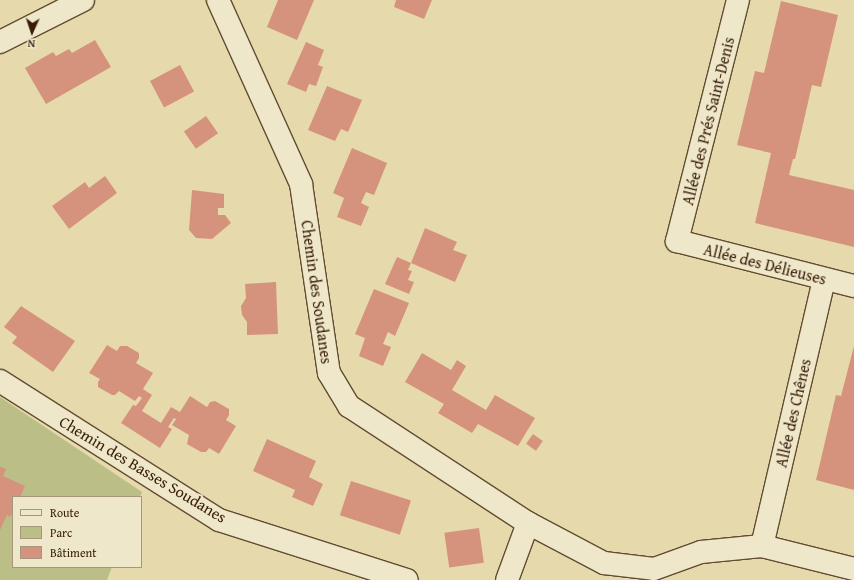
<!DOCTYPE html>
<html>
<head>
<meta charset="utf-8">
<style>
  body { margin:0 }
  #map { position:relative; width:854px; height:580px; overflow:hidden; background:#e6daac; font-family:"Gentium Book Plus",serif }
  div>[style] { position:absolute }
  .green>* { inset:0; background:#bbbe86 }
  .building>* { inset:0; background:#d5937d; transform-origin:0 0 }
  .roads { filter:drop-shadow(1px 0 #624c32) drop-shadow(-1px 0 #624c32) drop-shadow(0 1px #624c32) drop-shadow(0 -1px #624c32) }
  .minor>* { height:22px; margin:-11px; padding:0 11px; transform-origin:11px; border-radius:11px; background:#efe7c9 }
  span { translate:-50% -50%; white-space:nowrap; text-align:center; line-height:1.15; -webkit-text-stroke:4px #efe7c9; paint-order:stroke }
  .street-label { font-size:16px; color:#361c09 }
  .legend { position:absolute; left:12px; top:496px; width:130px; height:72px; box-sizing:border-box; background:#efe7c9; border:1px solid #a5967c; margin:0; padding:5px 7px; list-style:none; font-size:12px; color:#361c09 }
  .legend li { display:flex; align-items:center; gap:8px; height:20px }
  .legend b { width:20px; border:1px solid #a5967c }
  .north { position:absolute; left:12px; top:12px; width:40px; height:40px; -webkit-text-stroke:3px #efe7c9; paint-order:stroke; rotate:183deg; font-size:11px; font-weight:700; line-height:16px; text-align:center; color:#361c09 }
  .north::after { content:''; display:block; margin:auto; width:14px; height:18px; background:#361c09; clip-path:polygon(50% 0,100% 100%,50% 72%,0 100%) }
</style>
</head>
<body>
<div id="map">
  <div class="green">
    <div style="clip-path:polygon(0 397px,142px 492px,140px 497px,13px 497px,13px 567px,112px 567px,107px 580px,0 580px)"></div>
  </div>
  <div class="building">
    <div style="clip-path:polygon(278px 0,314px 0,297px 40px,267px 27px)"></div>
    <div style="clip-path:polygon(396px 0,432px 0,424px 19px,394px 7px)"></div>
    <div style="clip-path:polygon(781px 1px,838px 15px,821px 87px,812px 85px,795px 159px,793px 159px,789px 175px,854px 190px,854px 247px,755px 223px,771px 153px,737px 145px,755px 71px,764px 73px)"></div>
    <div style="clip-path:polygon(95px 40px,111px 67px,46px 104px,25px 68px,53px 52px,56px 56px,69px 49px,72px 53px)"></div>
    <div style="clip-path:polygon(306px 42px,324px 50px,318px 65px,323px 67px,316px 86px,309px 84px,306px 92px,287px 84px)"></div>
    <div style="left:180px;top:65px;width:30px;height:34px;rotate:62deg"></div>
    <div style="clip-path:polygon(327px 86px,362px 100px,348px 132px,341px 129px,335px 141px,308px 130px)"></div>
    <div style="left:206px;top:116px;width:21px;height:27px;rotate:55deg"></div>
    <div style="clip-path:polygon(352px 148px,387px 163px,374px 195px,366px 192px,361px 203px,369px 207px,361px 226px,337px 217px,344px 198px,333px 193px)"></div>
    <div style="clip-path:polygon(105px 176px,117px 193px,69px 229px,52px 206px,85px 182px,89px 188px)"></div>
    <div style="clip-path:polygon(192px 190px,224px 194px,224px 208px,218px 208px,218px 215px,225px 215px,231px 223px,212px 239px,196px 238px,189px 230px)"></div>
    <div style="clip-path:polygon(425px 228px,457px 242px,453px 250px,467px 255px,455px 282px,411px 263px)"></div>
    <div style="clip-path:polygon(397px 257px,411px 263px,408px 270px,412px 271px,408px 280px,414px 282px,409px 294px,385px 284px)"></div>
    <div style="clip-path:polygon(276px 282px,278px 334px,247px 335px,247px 322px,242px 315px,241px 306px,246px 298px,245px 284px)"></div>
    <div style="clip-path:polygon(374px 289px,409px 303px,395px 336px,388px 332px,383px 344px,391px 347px,383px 366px,359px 356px,365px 338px,355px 334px)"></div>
    <div style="clip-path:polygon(21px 306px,75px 341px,53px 372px,12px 343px,17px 337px,4px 327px)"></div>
    <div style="clip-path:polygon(107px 345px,117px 351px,120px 346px,127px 346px,139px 353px,139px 358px,136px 363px,153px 373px,143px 389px,152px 395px,142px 411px,161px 423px,171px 407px,180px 412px,190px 396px,207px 407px,210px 402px,215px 401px,229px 409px,229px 415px,226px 420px,236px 426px,219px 454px,209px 448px,206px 452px,201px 452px,187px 444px,189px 435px,172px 425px,176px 419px,174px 418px,168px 427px,172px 429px,160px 448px,121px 423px,133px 405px,136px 406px,142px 398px,139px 396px,135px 401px,119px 391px,115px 395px,112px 395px,98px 387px,98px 382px,100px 379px,89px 373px)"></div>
    <div style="clip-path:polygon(854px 346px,854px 490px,816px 480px,836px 395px,841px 396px)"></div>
    <div style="clip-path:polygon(422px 353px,451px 370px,457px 360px,466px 366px,452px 390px,486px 410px,495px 395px,535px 418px,518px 446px,478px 424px,472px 433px,438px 413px,444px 404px,405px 382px)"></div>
    <div style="left:533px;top:434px;width:12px;height:12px;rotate:35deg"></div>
    <div style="clip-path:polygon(267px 439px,316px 461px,309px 477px,323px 484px,313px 506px,292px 497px,295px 490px,253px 471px)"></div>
    <div style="clip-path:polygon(0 467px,6px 469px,3px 476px,25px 486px,20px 497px,13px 497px,13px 512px,10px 517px,7px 515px,0 530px)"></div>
    <div style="left:351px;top:481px;width:63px;height:36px;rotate:18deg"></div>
    <div style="left:479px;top:528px;width:35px;height:35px;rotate:82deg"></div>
  </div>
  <div class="roads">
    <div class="minor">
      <div style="left:218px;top:0;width:202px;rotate:65.7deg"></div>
      <div style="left:301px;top:184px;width:191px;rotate:81.6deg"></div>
      <div style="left:329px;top:373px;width:39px;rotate:59deg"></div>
      <div style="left:349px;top:406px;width:214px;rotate:33.2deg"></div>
      <div style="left:528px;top:523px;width:86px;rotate:27.8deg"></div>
      <div style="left:604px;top:563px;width:50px;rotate:6.8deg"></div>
      <div style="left:654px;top:569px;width:50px;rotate:-19.9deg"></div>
      <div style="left:701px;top:552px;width:61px;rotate:-5.6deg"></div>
      <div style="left:762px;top:546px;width:95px;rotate:14deg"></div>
      <div style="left:738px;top:0;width:249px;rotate:104.2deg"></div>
      <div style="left:677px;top:241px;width:183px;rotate:14.3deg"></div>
      <div style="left:0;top:42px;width:93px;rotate:-26.8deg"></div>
      <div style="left:0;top:381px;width:259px;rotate:32.4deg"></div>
      <div style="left:219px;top:520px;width:197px;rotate:17.7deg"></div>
      <div style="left:762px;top:546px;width:273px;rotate:-76.9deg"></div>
      <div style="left:507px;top:580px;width:61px;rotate:-69.8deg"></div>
    </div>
  </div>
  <div class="street-label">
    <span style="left:708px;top:121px;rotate:-76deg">Allée des Prés Saint-Denis</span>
    <span style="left:765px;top:264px;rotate:14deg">Allée des Délieuses</span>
    <span style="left:317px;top:292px;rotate:82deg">Chemin des Soudanes</span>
    <span style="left:793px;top:413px;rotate:-77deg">Allée des Chênes</span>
    <span style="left:143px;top:469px;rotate:31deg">Chemin des Basses Soudanes</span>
  </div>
  <ul class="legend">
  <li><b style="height:5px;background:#efe7c9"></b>Route</li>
  <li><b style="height:11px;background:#bbbe86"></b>Parc</li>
  <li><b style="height:11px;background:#d5937d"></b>Bâtiment</li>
  </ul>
  <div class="north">N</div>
</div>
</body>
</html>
